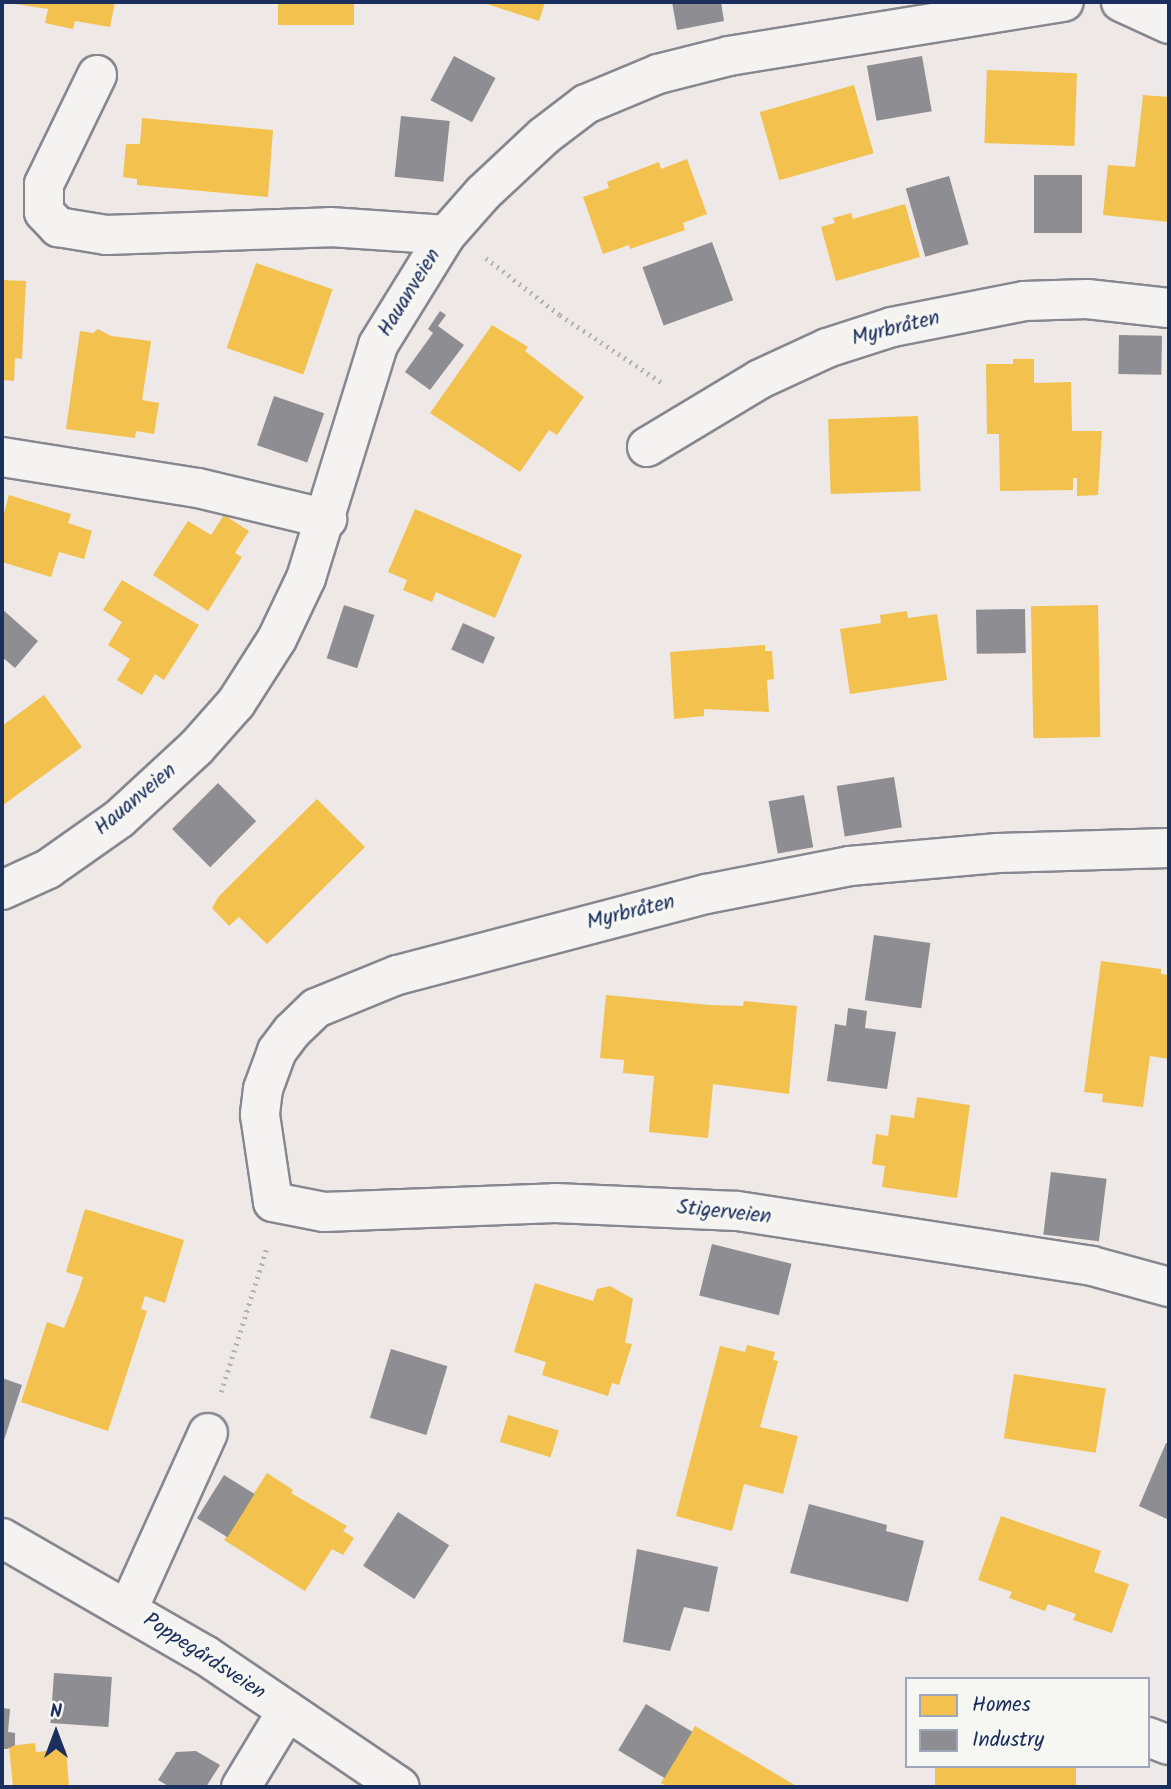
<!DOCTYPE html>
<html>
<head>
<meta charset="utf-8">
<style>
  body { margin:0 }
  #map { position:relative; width:1171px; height:1789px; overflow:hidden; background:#eee8e6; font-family:Kalam,sans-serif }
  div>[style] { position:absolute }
  .homes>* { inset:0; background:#f2c14e; transform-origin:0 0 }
  .industry>* { inset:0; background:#8d8d92; transform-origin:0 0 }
  .path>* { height:4.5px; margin-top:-2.25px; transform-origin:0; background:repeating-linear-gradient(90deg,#b1b2b7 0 2px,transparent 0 7px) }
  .roads { filter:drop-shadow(2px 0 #86878f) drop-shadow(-2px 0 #86878f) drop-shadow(0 2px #86878f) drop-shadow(0 -2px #86878f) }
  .minor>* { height:38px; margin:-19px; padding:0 19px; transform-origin:19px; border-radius:19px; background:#f4f3f1 }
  span { translate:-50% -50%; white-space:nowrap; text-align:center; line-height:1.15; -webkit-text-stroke:7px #f6f6f2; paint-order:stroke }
  .street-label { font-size:21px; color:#1b2f5e }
  .frame { position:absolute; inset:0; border:4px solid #1b2f5e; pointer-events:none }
  .legend { position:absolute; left:905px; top:1677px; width:245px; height:91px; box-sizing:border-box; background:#f6f6f2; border:2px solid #9ea6b7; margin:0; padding:9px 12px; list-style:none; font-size:21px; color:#1b2f5e }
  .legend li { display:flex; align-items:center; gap:14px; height:35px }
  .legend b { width:35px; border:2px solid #9ea6b7 }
  .north { position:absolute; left:21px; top:1698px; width:70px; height:70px; -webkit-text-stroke:5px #f6f6f2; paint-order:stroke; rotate:0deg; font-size:19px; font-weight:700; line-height:28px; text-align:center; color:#1b2f5e }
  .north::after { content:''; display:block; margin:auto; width:24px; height:32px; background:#1b2f5e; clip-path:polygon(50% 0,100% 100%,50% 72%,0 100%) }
</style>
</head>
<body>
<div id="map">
  <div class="homes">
    <div style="clip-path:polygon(2px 2px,115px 2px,110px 27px,75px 21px,73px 29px,45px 23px,48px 9px)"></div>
    <div style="left:278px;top:2px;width:76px;height:23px"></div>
    <div style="clip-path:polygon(481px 2px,545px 2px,539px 21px)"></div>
    <div style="left:987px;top:70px;width:90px;height:73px;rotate:2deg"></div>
    <div style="left:854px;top:85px;width:71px;height:98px;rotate:74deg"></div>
    <div style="clip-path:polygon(1143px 95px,1169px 97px,1169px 222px,1103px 215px,1108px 165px,1135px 167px)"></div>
    <div style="clip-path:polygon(142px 118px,273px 130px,268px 197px,137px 185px,137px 179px,123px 177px,126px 144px,140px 144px)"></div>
    <div style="clip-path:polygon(687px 159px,707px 214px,683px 223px,685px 230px,630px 249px,629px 245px,603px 254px,583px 197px,609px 188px,607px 182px,659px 162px,661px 169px)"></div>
    <div style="clip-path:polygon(905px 204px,920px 257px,836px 281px,821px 227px,835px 223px,833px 218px,851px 213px,853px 219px)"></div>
    <div style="left:256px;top:263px;width:81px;height:90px;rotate:19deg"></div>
    <div style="clip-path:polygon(2px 280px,26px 281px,22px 359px,15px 358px,14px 381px,2px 380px)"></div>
    <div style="clip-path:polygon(492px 325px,528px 347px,525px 351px,584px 397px,557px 435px,549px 430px,520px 472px,430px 413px)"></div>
    <div style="clip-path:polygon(98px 329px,111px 336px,151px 341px,142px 400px,159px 403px,154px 434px,136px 431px,135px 438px,66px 429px,80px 331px,93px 333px)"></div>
    <div style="clip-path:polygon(1013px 359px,1034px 359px,1034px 383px,1071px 382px,1072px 431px,1102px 431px,1098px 495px,1077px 496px,1077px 478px,1073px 478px,1073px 490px,1000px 491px,999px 434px,987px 434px,986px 364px,1013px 364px)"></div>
    <div style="left:918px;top:416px;width:75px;height:90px;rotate:88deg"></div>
    <div style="clip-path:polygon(9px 495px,71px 514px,68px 523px,92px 531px,84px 559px,59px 552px,51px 577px,2px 562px,2px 520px)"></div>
    <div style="clip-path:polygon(415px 509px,522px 555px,495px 618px,436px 592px,432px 602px,403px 590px,407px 580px,388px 572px)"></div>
    <div style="clip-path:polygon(224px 515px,249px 531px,235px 553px,242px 557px,208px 611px,153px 575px,188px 521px,211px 535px)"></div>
    <div style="clip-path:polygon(122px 580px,199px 625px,164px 680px,155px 674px,142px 695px,117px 680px,130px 659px,108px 645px,122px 622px,103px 610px)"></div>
    <div style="left:1098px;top:605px;width:132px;height:67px;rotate:89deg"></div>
    <div style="clip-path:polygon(907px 611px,908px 618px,937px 614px,947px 680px,850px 694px,840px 629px,881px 623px,880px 615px)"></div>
    <div style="clip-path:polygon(765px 645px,765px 651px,772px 651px,774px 679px,767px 680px,769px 712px,704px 709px,704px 716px,674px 719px,670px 652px)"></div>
    <div style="clip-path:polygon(44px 695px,82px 747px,2px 806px,2px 726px)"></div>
    <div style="clip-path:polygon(317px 799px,365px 847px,267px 944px,239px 917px,229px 926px,212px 908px,219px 896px)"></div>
    <div style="clip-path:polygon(1101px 961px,1161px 969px,1161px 974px,1169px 975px,1169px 1059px,1150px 1056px,1143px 1107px,1102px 1102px,1103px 1094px,1084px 1092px)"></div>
    <div style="clip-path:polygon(606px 995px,709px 1005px,743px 1006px,744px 1001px,797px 1006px,789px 1094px,713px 1084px,708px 1138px,649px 1132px,654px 1076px,623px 1073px,624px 1060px,600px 1058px)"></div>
    <div style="clip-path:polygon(917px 1097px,970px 1105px,957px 1198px,882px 1187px,885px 1166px,872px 1164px,876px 1134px,888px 1136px,891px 1115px,914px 1118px)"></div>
    <div style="clip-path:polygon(85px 1209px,184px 1240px,165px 1303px,145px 1296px,141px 1309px,147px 1311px,108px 1431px,21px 1402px,47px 1322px,64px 1328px,79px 1290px,83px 1277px,66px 1272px)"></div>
    <div style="clip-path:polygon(535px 1283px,593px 1301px,597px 1289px,610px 1286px,633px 1299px,625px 1343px,632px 1344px,619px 1385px,612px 1383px,608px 1396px,542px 1375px,546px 1362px,514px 1352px)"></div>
    <div style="clip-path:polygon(747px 1345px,775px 1352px,773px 1360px,778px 1361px,760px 1427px,798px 1436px,783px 1494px,744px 1484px,732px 1531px,676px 1516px,720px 1346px,745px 1352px)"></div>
    <div style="left:1014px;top:1374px;width:93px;height:65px;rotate:9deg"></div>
    <div style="left:508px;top:1415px;width:53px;height:28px;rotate:17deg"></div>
    <div style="clip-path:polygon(267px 1473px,293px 1490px,291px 1493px,347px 1526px,343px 1531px,354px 1538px,343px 1555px,332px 1549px,305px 1591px,224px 1540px)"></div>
    <div style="clip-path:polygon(1001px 1516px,1101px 1551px,1094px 1572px,1129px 1584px,1112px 1633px,1073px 1620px,1076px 1614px,1048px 1604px,1045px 1611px,1009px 1598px,1012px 1592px,978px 1580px)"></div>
    <div style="clip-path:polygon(695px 1726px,798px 1787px,668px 1787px,661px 1783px)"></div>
    <div style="clip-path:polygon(35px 1743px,36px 1752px,66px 1749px,69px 1787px,13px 1787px,9px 1746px)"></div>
    <div style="left:935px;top:1766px;width:141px;height:21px"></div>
  </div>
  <div class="industry">
    <div style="clip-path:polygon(672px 2px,721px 2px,724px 21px,677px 30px)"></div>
    <div style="left:454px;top:56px;width:47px;height:50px;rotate:28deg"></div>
    <div style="left:922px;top:56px;width:56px;height:56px;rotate:80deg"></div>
    <div style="left:401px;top:116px;width:49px;height:61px;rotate:6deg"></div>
    <div style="left:1034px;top:175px;width:48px;height:58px"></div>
    <div style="left:949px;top:176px;width:71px;height:45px;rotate:74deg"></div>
    <div style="left:712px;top:242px;width:62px;height:74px;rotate:70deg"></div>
    <div style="clip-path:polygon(440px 311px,446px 315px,438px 326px,464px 345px,430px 390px,405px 372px,433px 333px,428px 329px)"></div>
    <div style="left:1119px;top:335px;width:43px;height:39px;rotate:1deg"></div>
    <div style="left:274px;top:396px;width:53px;height:52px;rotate:19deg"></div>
    <div style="left:344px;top:605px;width:32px;height:56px;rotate:18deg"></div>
    <div style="clip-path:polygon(2px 609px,38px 641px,15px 668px,2px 657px)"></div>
    <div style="left:1025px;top:609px;width:44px;height:49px;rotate:89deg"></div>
    <div style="left:463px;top:623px;width:35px;height:29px;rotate:24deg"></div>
    <div style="left:894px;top:777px;width:51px;height:58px;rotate:81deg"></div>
    <div style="left:218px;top:783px;width:54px;height:65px;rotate:45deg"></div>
    <div style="left:804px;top:795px;width:53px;height:36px;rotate:80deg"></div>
    <div style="left:874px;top:935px;width:57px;height:66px;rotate:8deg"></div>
    <div style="clip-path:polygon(848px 1008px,867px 1011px,865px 1028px,896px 1032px,887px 1089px,827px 1081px,835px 1024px,846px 1026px)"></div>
    <div style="left:1051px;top:1172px;width:56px;height:63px;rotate:7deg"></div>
    <div style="left:712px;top:1244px;width:82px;height:53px;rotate:14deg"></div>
    <div style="left:391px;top:1349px;width:59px;height:72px;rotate:17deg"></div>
    <div style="clip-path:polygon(2px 1378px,22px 1385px,4px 1440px,2px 1439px)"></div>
    <div style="clip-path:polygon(1166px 1443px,1169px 1444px,1169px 1520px,1139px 1506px)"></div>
    <div style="left:224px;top:1475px;width:36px;height:51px;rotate:32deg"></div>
    <div style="clip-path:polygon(809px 1504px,887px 1525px,886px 1531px,924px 1541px,908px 1602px,790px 1573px)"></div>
    <div style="left:398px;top:1512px;width:61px;height:64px;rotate:33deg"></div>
    <div style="clip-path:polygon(637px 1549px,718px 1567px,709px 1612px,684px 1607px,670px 1651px,623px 1642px)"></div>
    <div style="left:54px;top:1673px;width:58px;height:50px;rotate:4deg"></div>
    <div style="left:646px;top:1704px;width:54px;height:54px;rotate:31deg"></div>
    <div style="clip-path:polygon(2px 1708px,10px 1709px,8px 1732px,15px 1733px,15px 1745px,7px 1749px,2px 1749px)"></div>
    <div style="clip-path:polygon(196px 1751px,220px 1765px,206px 1787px,170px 1787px,158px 1780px,176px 1752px)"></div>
  </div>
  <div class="path">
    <div style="left:486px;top:258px;width:93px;rotate:37.6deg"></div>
    <div style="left:560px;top:315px;width:125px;rotate:33.6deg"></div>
    <div style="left:221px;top:1392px;width:152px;rotate:-72.4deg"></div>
  </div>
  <div class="roads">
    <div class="minor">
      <div style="left:1121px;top:2px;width:53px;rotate:24.6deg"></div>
      <div style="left:97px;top:75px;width:121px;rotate:115.9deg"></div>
      <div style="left:44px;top:184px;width:28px;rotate:90deg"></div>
      <div style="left:44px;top:212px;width:21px;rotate:47deg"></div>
      <div style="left:58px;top:227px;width:49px;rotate:9.5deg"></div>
      <div style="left:106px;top:235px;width:224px;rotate:-2deg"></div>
      <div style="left:330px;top:227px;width:116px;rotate:3.9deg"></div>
      <div style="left:647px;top:447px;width:132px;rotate:-31deg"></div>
      <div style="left:760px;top:379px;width:74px;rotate:-24.8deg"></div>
      <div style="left:827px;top:348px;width:68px;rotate:-17.9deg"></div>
      <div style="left:892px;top:327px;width:135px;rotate:-11.1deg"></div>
      <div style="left:1024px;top:301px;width:63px;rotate:-1.8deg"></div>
      <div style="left:1087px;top:299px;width:82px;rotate:6.3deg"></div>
      <div style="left:2px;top:457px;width:198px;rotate:9deg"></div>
      <div style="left:198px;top:488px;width:133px;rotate:13.5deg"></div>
      <div style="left:1169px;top:848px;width:171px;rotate:178.3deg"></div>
      <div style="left:998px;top:853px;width:149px;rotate:175deg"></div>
      <div style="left:850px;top:866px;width:147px;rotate:169deg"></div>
      <div style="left:706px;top:894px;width:319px;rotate:165.3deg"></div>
      <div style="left:397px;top:975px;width:87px;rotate:157.8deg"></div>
      <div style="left:316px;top:1008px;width:33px;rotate:136deg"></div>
      <div style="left:292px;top:1031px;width:25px;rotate:127deg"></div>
      <div style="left:277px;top:1051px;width:40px;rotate:110.2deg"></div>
      <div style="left:263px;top:1089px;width:26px;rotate:97deg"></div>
      <div style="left:260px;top:1115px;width:88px;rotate:81.5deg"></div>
      <div style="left:273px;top:1202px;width:52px;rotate:11.1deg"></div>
      <div style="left:324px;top:1212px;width:231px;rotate:-2.2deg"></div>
      <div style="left:555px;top:1203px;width:182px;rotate:2.5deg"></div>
      <div style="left:737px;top:1211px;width:359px;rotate:8.8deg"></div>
      <div style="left:1092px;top:1266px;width:80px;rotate:15.3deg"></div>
      <div style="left:2px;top:890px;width:51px;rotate:-24.5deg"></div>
      <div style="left:48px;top:869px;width:87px;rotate:-35.2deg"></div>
      <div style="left:119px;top:819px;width:105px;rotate:-42.7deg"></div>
      <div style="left:196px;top:748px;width:60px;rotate:-48.4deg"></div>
      <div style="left:236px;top:703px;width:76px;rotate:-57.4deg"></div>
      <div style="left:277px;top:639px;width:68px;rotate:-64.6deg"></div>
      <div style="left:306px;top:578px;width:244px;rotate:-72.8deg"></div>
      <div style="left:378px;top:345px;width:129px;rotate:-58.3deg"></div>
      <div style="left:446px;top:235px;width:56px;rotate:-48.6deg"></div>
      <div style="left:483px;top:193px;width:83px;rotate:-43.1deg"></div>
      <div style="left:544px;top:136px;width:53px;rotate:-37.3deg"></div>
      <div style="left:586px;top:104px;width:78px;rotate:-22.6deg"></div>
      <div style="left:658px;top:74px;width:73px;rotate:-14.2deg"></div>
      <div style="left:729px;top:56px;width:339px;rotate:-9.2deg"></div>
      <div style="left:2px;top:1538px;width:234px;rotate:30deg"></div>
      <div style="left:205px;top:1655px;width:235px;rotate:34.1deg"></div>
      <div style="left:129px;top:1607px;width:191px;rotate:-65.6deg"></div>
      <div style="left:1148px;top:1737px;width:22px;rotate:21deg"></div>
      <div style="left:241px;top:1787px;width:89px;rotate:-58.8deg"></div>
    </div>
  </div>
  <div class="street-label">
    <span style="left:410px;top:293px;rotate:-58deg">Hauanveien</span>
    <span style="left:896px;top:329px;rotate:-14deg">Myrbråten</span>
    <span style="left:136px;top:800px;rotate:-40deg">Hauanveien</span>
    <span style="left:631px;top:913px;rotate:-14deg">Myrbråten</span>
    <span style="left:724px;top:1213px;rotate:6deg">Stigerveien</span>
    <span style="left:204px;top:1657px;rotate:33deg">Poppegårdsveien</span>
  </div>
  <div class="frame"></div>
  <ul class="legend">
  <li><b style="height:19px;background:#f2c14e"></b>Homes</li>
  <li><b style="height:19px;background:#8d8d92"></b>Industry</li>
  </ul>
  <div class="north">N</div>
</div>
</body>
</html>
